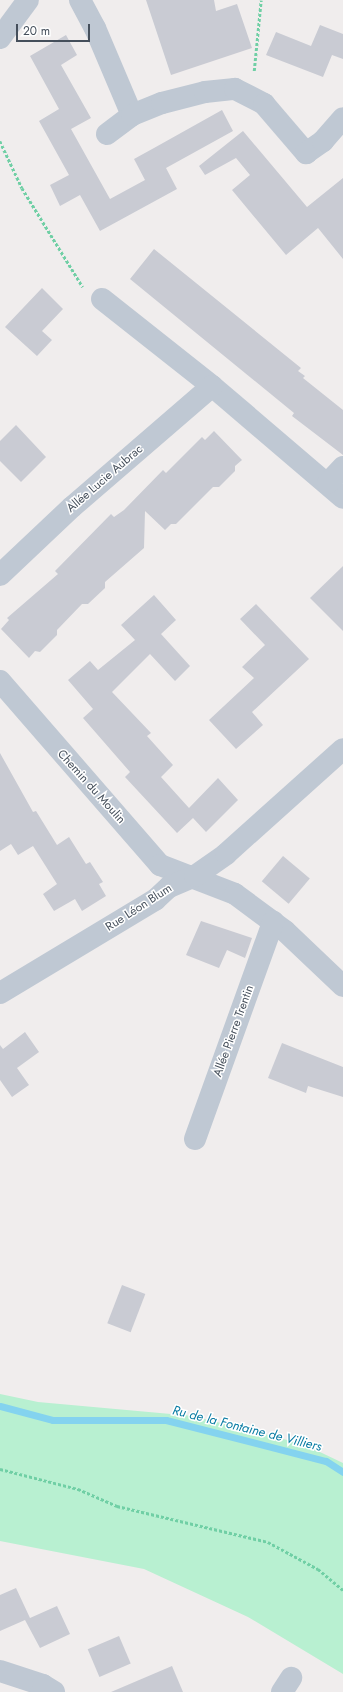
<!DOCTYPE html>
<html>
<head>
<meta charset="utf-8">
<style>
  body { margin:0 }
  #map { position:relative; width:343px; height:1692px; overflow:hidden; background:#f0eded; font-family:Jost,sans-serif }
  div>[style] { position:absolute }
  .green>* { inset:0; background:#b8f0d1 }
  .stream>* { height:7px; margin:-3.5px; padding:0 3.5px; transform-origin:3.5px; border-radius:3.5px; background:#84d3ef }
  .building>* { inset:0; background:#c9cbd3; transform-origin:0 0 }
  .path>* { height:2.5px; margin-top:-1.25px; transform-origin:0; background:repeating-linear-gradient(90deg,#70cfa5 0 3px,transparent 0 5px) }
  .minor>* { height:22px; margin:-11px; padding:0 11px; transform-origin:11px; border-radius:11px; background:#bfc8d3 }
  span { translate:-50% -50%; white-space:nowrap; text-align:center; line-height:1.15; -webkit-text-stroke:3px #fff; paint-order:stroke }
  .street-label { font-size:12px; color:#454f5b }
  .water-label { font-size:13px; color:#087ba3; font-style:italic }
  .scale { position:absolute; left:16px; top:24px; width:74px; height:18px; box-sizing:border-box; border:2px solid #454f5b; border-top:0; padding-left:5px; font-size:12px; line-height:14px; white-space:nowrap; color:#454f5b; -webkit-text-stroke:3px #fff; paint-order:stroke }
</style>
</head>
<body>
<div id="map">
  <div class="green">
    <div style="clip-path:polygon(0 1394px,38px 1402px,193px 1416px,303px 1444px,343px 1463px,343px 1674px,248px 1617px,144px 1569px,0 1541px)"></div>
  </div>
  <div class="stream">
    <div style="left:0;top:1406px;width:55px;rotate:14.8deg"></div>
    <div style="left:53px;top:1420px;width:113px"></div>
    <div style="left:166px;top:1420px;width:165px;rotate:14.4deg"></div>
    <div style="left:326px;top:1461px;width:20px;rotate:33deg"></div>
  </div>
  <div class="building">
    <div style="clip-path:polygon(146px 0,214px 0,216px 11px,237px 4px,252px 48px,171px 75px)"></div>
    <div style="clip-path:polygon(320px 25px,343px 34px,343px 59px,332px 55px,323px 77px,266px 55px,276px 32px,311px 46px)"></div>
    <div style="clip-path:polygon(66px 35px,77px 55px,61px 65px,91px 118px,71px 129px,110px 199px,145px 180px,134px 159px,154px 148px,222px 110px,233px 131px,166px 168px,177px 189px,100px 231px,80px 195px,60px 206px,50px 185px,69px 175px,39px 121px,59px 109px,30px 56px)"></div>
    <div style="clip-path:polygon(243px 131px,307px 207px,343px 178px,343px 259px,318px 228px,286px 255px,232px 190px,250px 175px,236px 158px,205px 175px,199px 166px)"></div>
    <div style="clip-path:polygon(154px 249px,301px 368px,298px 371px,305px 376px,303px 378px,343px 410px,343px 455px,292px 416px,294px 413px,130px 279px)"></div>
    <div style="clip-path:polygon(42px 288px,63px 309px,42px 331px,52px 340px,37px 356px,5px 327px)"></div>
    <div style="clip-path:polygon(16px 425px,46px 457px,21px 482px,0 461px,0 441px)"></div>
    <div style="clip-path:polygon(214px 431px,242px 460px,235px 466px,235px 471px,219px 487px,213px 487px,176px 524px,171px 524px,165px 530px,145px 511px,144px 548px,105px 582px,105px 588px,88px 604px,82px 604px,57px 630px,57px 635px,40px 652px,35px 651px,29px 658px,1px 629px,9px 620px,7px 618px,58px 574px,55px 571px,111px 514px,114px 517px,124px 510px,163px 470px,166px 473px,202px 437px,205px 440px)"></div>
    <div style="clip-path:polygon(343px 566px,343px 631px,310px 598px)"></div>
    <div style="clip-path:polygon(154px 595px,176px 620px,161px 634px,190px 666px,175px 681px,150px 654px,112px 692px,151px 733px,147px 736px,173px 765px,161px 777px,189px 808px,218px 778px,238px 800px,206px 832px,193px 818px,177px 833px,125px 777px,130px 772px,83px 718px,93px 709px,68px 680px,90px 661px,98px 670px,135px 640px,121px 625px)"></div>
    <div style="clip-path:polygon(256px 604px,309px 659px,252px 712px,263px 725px,236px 749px,209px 720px,254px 678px,242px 667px,265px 645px,240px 619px)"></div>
    <div style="clip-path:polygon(0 753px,33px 812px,36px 811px,57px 845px,69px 837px,86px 864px,90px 862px,103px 882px,99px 884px,106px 896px,82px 911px,75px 899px,54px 911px,43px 894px,57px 884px,33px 846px,18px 855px,11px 844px,0 851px)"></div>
    <div style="left:283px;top:856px;width:35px;height:33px;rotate:40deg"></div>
    <div style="clip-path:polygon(201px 921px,252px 938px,245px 958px,227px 950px,219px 968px,186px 955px)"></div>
    <div style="clip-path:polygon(25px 1032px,39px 1052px,17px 1068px,29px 1085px,12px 1097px,0 1080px,0 1045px,3px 1049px)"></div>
    <div style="clip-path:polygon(282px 1043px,343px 1067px,343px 1097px,308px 1086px,306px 1093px,268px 1078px)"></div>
    <div style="left:122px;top:1285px;width:25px;height:41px;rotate:21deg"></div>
    <div style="clip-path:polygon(16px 1588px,30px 1618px,57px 1606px,70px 1634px,40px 1648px,25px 1620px,0 1631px,0 1595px)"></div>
    <div style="left:119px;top:1636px;width:30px;height:34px;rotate:67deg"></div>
    <div style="clip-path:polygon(172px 1666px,183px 1692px,111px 1692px)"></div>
  </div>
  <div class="path">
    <div style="left:254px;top:71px;width:71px;rotate:-84.4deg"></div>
    <div style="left:0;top:141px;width:52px;rotate:64.9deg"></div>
    <div style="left:22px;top:188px;width:116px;rotate:58.4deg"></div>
    <div style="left:0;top:1469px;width:81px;rotate:14.4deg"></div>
    <div style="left:78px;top:1489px;width:43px;rotate:23.6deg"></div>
    <div style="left:117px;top:1506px;width:155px;rotate:13.4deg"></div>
    <div style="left:268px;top:1542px;width:57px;rotate:28.4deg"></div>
    <div style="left:318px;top:1569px;width:33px;rotate:40deg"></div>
  </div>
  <div class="minor">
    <div style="left:80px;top:0;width:32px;rotate:62deg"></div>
    <div style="left:95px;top:28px;width:95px;rotate:67deg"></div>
    <div style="left:0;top:38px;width:47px;rotate:-53.6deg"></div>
    <div style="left:107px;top:134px;width:31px;rotate:-37deg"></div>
    <div style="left:132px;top:115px;width:32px;rotate:-22deg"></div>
    <div style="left:162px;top:103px;width:44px;rotate:-14.3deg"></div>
    <div style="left:205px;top:92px;width:30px;rotate:-6deg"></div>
    <div style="left:235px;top:89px;width:33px;rotate:27deg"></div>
    <div style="left:264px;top:104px;width:65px;rotate:49.4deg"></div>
    <div style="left:306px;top:153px;width:21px;rotate:-35deg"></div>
    <div style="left:323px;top:141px;width:30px;rotate:-49deg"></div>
    <div style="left:102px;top:299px;width:140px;rotate:38.3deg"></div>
    <div style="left:212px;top:386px;width:172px;rotate:40.5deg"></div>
    <div style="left:328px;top:483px;width:22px;rotate:-47deg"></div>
    <div style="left:0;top:575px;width:99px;rotate:-43.4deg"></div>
    <div style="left:72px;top:507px;width:185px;rotate:-40.8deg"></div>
    <div style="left:0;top:681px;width:244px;rotate:49deg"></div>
    <div style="left:160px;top:865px;width:80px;rotate:21.1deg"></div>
    <div style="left:235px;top:894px;width:62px;rotate:36.5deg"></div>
    <div style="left:285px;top:931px;width:80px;rotate:43.5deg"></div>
    <div style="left:0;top:993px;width:181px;rotate:-31deg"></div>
    <div style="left:155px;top:900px;width:19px;rotate:-43deg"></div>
    <div style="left:169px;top:887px;width:28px;rotate:-23deg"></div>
    <div style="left:195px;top:876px;width:38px;rotate:-35deg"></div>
    <div style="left:226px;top:854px;width:157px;rotate:-41.9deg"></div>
    <div style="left:195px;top:1139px;width:231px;rotate:-70.2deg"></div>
    <div style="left:0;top:1671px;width:45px;rotate:18deg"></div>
    <div style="left:43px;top:1685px;width:13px;rotate:32deg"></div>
    <div style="left:282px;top:1692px;width:17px;rotate:-57deg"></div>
  </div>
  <div class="street-label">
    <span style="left:105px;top:479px;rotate:-41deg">Allée Lucie Aubrac</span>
    <span style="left:91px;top:787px;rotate:48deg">Chemin du Moulin</span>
    <span style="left:139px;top:908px;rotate:-33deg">Rue Léon Blum</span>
    <span style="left:234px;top:1031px;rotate:-70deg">Allée Pierre Trentin</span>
  </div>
  <div class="water-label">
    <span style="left:247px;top:1429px;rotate:14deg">Ru de la Fontaine de Villiers</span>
  </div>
  <div class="scale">20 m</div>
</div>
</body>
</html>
